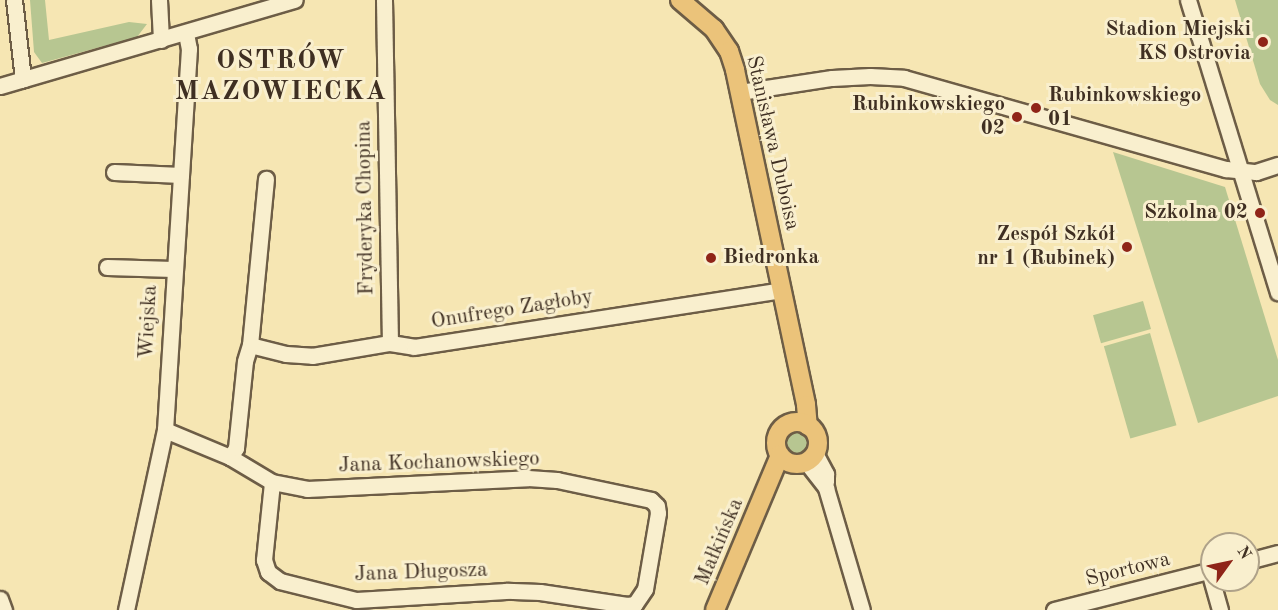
<!DOCTYPE html>
<html>
<head>
<meta charset="utf-8">
<style>
  body { margin:0 }
  #map { position:relative; width:1278px; height:610px; overflow:hidden; background:#f6e6b3; font-family:"Old Standard TT",serif }
  div>[style] { position:absolute }
  .green>* { inset:0; background:#b7c691; transform-origin:0 0 }
  .round { border-radius:50% }
  .roads { filter:drop-shadow(2px 0 #6d5d46) drop-shadow(-2px 0 #6d5d46) drop-shadow(0 2px #6d5d46) drop-shadow(0 -2px #6d5d46) }
  .minor>* { height:15px; margin:-7.5px; padding:0 7.5px; transform-origin:7.5px; border-radius:7.5px; background:#f9efce }
  .major>* { height:18px; margin:-9px; padding:0 9px; transform-origin:9px; border-radius:9px; background:#ebc37a }
  .major>.ring { margin:-9px; padding:0; box-sizing:content-box; background:none; border:18px solid #ebc37a; border-radius:50% }
  .dots>* { width:16px; height:16px; translate:-50% -50%; box-sizing:border-box; border:3px solid #f9efce; border-radius:50% }
  span { translate:-50% -50%; white-space:nowrap; text-align:center; line-height:1.15; -webkit-text-stroke:6px #f9efce; paint-order:stroke }
  .poi-label { font-size:21px; color:#3f2f22; font-weight:700 }
  .right { translate:-100% -50%; text-align:right }
  .left { translate:0 -50%; text-align:left }
  .street-label { font-size:21px; color:#3f2f22 }
  .district-label { font-size:27px; color:#3f2f22; font-weight:700; letter-spacing:1.5px }
  .north { position:absolute; left:1200px; top:532px; width:60px; height:60px; box-sizing:border-box; background:#f9efce; border:2px solid #afa289; border-radius:50%; rotate:57deg; font-size:16px; font-weight:700; line-height:24px; text-align:center; color:#3f2f22 }
  .north::after { content:''; display:block; margin:auto; width:21px; height:27px; background:#8f2418; clip-path:polygon(50% 0,100% 100%,50% 72%,0 100%) }
</style>
</head>
<body>
<div id="map">
  <div class="green">
    <div style="clip-path:polygon(30px 0,45px 0,49px 40px,129px 22px,147px 24px,137px 37px,42px 63px,34px 52px)"></div>
    <div style="clip-path:polygon(1235px 0,1278px 0,1278px 105px,1270px 100px,1260px 84px)"></div>
    <div style="clip-path:polygon(1113px 152px,1225px 187px,1278px 360px,1278px 396px,1198px 423px)"></div>
    <div style="left:1143px;top:301px;width:29px;height:52px;rotate:74deg"></div>
    <div style="left:1150px;top:333px;width:96px;height:48px;rotate:74deg"></div>
    <div class="round" style="left:784px;top:430px;width:26px;height:26px"></div>
  </div>
  <div class="roads">
    <div class="minor">
      <div style="left:14px;top:0;width:80px;rotate:83.5deg"></div>
      <div style="left:159px;top:0;width:40px;rotate:87.1deg"></div>
      <div style="left:384px;top:0;width:343px;rotate:89deg"></div>
      <div style="left:1188px;top:0;width:306px;rotate:72.9deg"></div>
      <div style="left:0;top:86px;width:307px;rotate:-16.3deg"></div>
      <div style="left:740px;top:92px;width:93px;rotate:-8.7deg"></div>
      <div style="left:832px;top:78px;width:38px;rotate:-3deg"></div>
      <div style="left:870px;top:76px;width:34px;rotate:3deg"></div>
      <div style="left:904px;top:78px;width:335px;rotate:15.8deg"></div>
      <div style="left:1226px;top:169px;width:30px;rotate:6deg"></div>
      <div style="left:1256px;top:172px;width:23px;rotate:-18deg"></div>
      <div style="left:114px;top:172px;width:67px;rotate:2.6deg"></div>
      <div style="left:107px;top:267px;width:66px;rotate:1.7deg"></div>
      <div style="left:250px;top:345px;width:37px;rotate:14deg"></div>
      <div style="left:286px;top:354px;width:26px;rotate:4deg"></div>
      <div style="left:312px;top:356px;width:79px;rotate:-9.5deg"></div>
      <div style="left:390px;top:343px;width:24px;rotate:9deg"></div>
      <div style="left:414px;top:347px;width:371px;rotate:-8.8deg"></div>
      <div style="left:165px;top:430px;width:70px;rotate:22.6deg"></div>
      <div style="left:230px;top:457px;width:49px;rotate:30.8deg"></div>
      <div style="left:272px;top:482px;width:36px;rotate:11deg"></div>
      <div style="left:307px;top:489px;width:221px;rotate:-2.8deg"></div>
      <div style="left:528px;top:478px;width:29px;rotate:4deg"></div>
      <div style="left:557px;top:480px;width:96px;rotate:12deg"></div>
      <div style="left:651px;top:500px;width:8px;rotate:45deg"></div>
      <div style="left:657px;top:506px;width:7px;rotate:82deg"></div>
      <div style="left:658px;top:513px;width:77px;rotate:99.7deg"></div>
      <div style="left:645px;top:589px;width:18px;rotate:124deg"></div>
      <div style="left:635px;top:604px;width:8px;rotate:173deg"></div>
      <div style="left:627px;top:605px;width:88px;rotate:-171.5deg"></div>
      <div style="left:540px;top:592px;width:34px;rotate:-178deg"></div>
      <div style="left:506px;top:591px;width:150px;rotate:176.6deg"></div>
      <div style="left:356px;top:600px;width:78px;rotate:-166deg"></div>
      <div style="left:280px;top:581px;width:15px;rotate:-143deg"></div>
      <div style="left:268px;top:572px;width:13px;rotate:-108deg"></div>
      <div style="left:264px;top:560px;width:78px;rotate:-84.1deg"></div>
      <div style="left:815px;top:453px;width:24px;rotate:62deg"></div>
      <div style="left:826px;top:474px;width:8px;rotate:90deg"></div>
      <div style="left:230px;top:457px;width:11px;rotate:-56deg"></div>
      <div style="left:236px;top:448px;width:87px;rotate:-84.1deg"></div>
      <div style="left:245px;top:361px;width:17px;rotate:-73deg"></div>
      <div style="left:250px;top:345px;width:167px;rotate:-84.5deg"></div>
      <div style="left:806px;top:462px;width:33px;rotate:52deg"></div>
      <div style="left:826px;top:488px;width:127px;rotate:73.6deg"></div>
      <div style="left:1248px;top:561px;width:31px;rotate:-15deg"></div>
      <div style="left:1209px;top:571px;width:41px;rotate:74.2deg"></div>
      <div style="left:0;top:599px;width:12px;rotate:70deg"></div>
      <div style="left:126px;top:610px;width:184px;rotate:-77.8deg"></div>
      <div style="left:165px;top:430px;width:382px;rotate:-86.4deg"></div>
      <div style="left:189px;top:49px;width:16px;rotate:-101deg"></div>
      <div style="left:1054px;top:610px;width:163px;rotate:-14.2deg"></div>
    </div>
    <div class="major">
      <div style="left:680px;top:0;width:45px;rotate:40.5deg"></div>
      <div style="left:714px;top:29px;width:27px;rotate:56deg"></div>
      <div style="left:729px;top:51px;width:20px;rotate:72deg"></div>
      <div style="left:735px;top:70px;width:342px;rotate:78deg"></div>
      <div style="left:806px;top:405px;width:21px;rotate:85deg"></div>
      <div class="ring" style="left:776px;top:422px;width:24px;height:24px"></div>
      <div style="left:715px;top:610px;width:168px;rotate:-67.2deg"></div>
    </div>
  </div>
  <div class="dots">
    <div style="left:1263px;top:42px;background:#8f2418"></div>
    <div style="left:1036px;top:108px;background:#8f2418"></div>
    <div style="left:1017px;top:117px;background:#8f2418"></div>
    <div style="left:1260px;top:213px;background:#8f2418"></div>
    <div style="left:1127px;top:247px;background:#8f2418"></div>
    <div style="left:711px;top:258px;background:#8f2418"></div>
  </div>
  <div class="poi-label">
    <span class="right" style="left:1251px;top:42px">Stadion Miejski<br>KS Ostrovia</span>
    <span class="left" style="left:1048px;top:108px">Rubinkowskiego<br>01</span>
    <span class="right" style="left:1005px;top:117px">Rubinkowskiego<br>02</span>
    <span class="right" style="left:1248px;top:213px">Szkolna 02</span>
    <span class="right" style="left:1115px;top:247px">Zespół Szkół<br>nr 1 (Rubinek)</span>
    <span class="left" style="left:723px;top:258px">Biedronka</span>
  </div>
  <div class="street-label">
    <span style="left:772px;top:143px;rotate:77deg">Stanisława Duboisa</span>
    <span style="left:366px;top:208px;rotate:-91deg">Fryderyka Chopina</span>
    <span style="left:512px;top:310px;rotate:-9deg">Onufrego Zagłoby</span>
    <span style="left:149px;top:322px;rotate:-87deg">Wiejska</span>
    <span style="left:439px;top:463px;rotate:-2deg">Jana Kochanowskiego</span>
    <span style="left:720px;top:542px;rotate:-67deg">Małkińska</span>
    <span style="left:1128px;top:570px;rotate:-14deg">Sportowa</span>
    <span style="left:421px;top:573px;rotate:-2deg">Jana Długosza</span>
  </div>
  <div class="district-label">
    <span style="left:281px;top:76px">OSTRÓW<br>MAZOWIECKA</span>
  </div>
  <div class="north">N</div>
</div>
</body>
</html>
